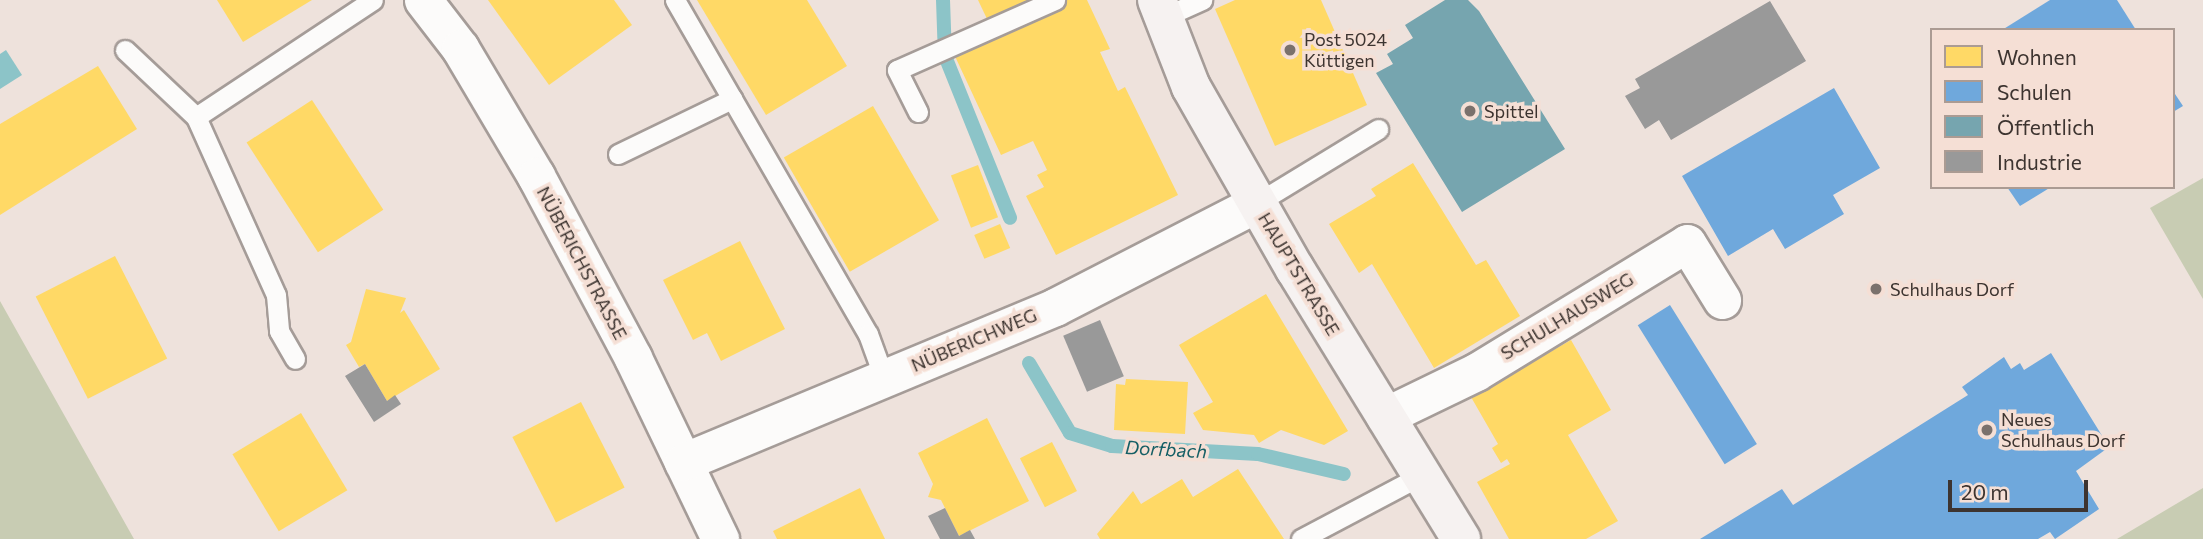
<!DOCTYPE html>
<html>
<head>
<meta charset="utf-8">
<style>
  body { margin:0 }
  #map { position:relative; width:2203px; height:539px; overflow:hidden; background:#eee2dc; font-family:Commissioner,sans-serif }
  div>[style] { position:absolute }
  .green>* { inset:0; background:#c8ccb3 }
  .water>* { inset:0; background:#8cc4c8 }
  .homes>* { inset:0; background:#ffd966; transform-origin:0 0 }
  .schools>* { inset:0; background:#6fa8dc; transform-origin:0 0 }
  .public>* { inset:0; background:#76a5af }
  .industry>* { inset:0; background:#999; transform-origin:0 0 }
  .stream>* { height:14px; margin:-7px; padding:0 7px; transform-origin:7px; border-radius:7px; background:#8cc4c8 }
  .roads { filter:drop-shadow(2px 0 #a59c98) drop-shadow(-2px 0 #a59c98) drop-shadow(0 2px #a59c98) drop-shadow(0 -2px #a59c98) }
  .lane>* { height:19px; margin:-9.5px; padding:0 9.5px; transform-origin:9.5px; border-radius:9.5px; background:#fcfbfa }
  .street>* { height:37px; margin:-18.5px; padding:0 18.5px; transform-origin:18.5px; border-radius:18.5px; background:#fcfbfa }
  .secondary>* { height:38px; margin:-19px; padding:0 19px; transform-origin:19px; border-radius:19px; background:#f6f2f1 }
  .dots>* { width:19px; height:19px; translate:-50% -50%; box-sizing:border-box; border:4px solid #f5dfd5; border-radius:50% }
  span { translate:-50% -50%; white-space:nowrap; text-align:center; line-height:1.15; -webkit-text-stroke:7px #f5dfd5; paint-order:stroke }
  .poi-label { font-size:18px; color:#3d3430 }
  .left { translate:0 -50%; text-align:left }
  .street-label { font-size:18px; color:#3d3430 }
  .water-label { font-size:19px; color:#175f65; font-style:italic }
  .legend { position:absolute; left:1930px; top:28px; width:245px; height:161px; box-sizing:border-box; background:#f5dfd5; border:2px solid #ab9b93; margin:0; padding:9px 12px; list-style:none; font-size:21px; color:#3d3430 }
  .legend li { display:flex; align-items:center; gap:14px; height:35px }
  .legend b { width:35px; border:2px solid #ab9b93 }
  .scale { position:absolute; left:1948px; top:480px; width:140px; height:32px; box-sizing:border-box; border:4px solid #3d3430; border-top:0; padding-left:9px; font-size:21px; line-height:24px; white-space:nowrap; color:#3d3430; -webkit-text-stroke:5px #f5dfd5; paint-order:stroke }
</style>
</head>
<body>
<div id="map">
  <div class="green">
    <div style="clip-path:polygon(2203px 178px,2203px 299px,2150px 208px)"></div>
    <div style="clip-path:polygon(0 301px,134px 539px,0 539px)"></div>
    <div style="clip-path:polygon(2203px 488px,2203px 539px,2117px 539px)"></div>
  </div>
  <div class="water">
    <div style="clip-path:polygon(6px 50px,22px 75px,0 89px,0 54px)"></div>
  </div>
  <div class="homes">
    <div style="clip-path:polygon(217px 0,312px 0,243px 42px)"></div>
    <div style="clip-path:polygon(488px 0,614px 0,632px 25px,549px 85px)"></div>
    <div style="clip-path:polygon(697px 0,807px 0,847px 66px,766px 115px)"></div>
    <div style="clip-path:polygon(978px 0,1032px 0,988px 21px)"></div>
    <div style="clip-path:polygon(1067px 0,1087px 0,1110px 49px,1100px 52px,1118px 91px,1125px 87px,1178px 195px,1056px 255px,1026px 196px,1044px 187px,1037px 175px,1047px 170px,1033px 141px,1001px 155px,953px 52px)"></div>
    <div style="clip-path:polygon(1235px 0,1321px 0,1367px 105px,1275px 146px,1215px 9px)"></div>
    <div style="clip-path:polygon(98px 66px,137px 129px,0 215px,0 124px)"></div>
    <div style="left:312px;top:100px;width:131px;height:78px;rotate:57deg"></div>
    <div style="left:873px;top:106px;width:132px;height:103px;rotate:60deg"></div>
    <div style="clip-path:polygon(1413px 163px,1476px 265px,1486px 260px,1520px 316px,1434px 368px,1372px 264px,1359px 273px,1329px 224px,1376px 196px,1371px 189px)"></div>
    <div style="left:978px;top:165px;width:56px;height:29px;rotate:69deg"></div>
    <div style="left:1000px;top:224px;width:26px;height:28px;rotate:67deg"></div>
    <div style="clip-path:polygon(740px 241px,785px 329px,721px 361px,707px 333px,693px 340px,663px 280px)"></div>
    <div style="left:115px;top:256px;width:115px;height:89px;rotate:63deg"></div>
    <div style="clip-path:polygon(366px 289px,406px 298px,400px 313px,404px 310px,440px 369px,387px 401px,365px 364px,359px 367px,346px 345px,351px 342px)"></div>
    <div style="clip-path:polygon(1266px 294px,1348px 431px,1324px 445px,1281px 430px,1259px 443px,1254px 435px,1203px 430px,1193px 413px,1213px 402px,1179px 345px)"></div>
    <div style="clip-path:polygon(1571px 340px,1611px 410px,1568px 435px,1618px 521px,1586px 539px,1509px 539px,1477px 482px,1510px 464px,1507px 459px,1501px 463px,1492px 448px,1498px 444px,1471px 397px)"></div>
    <div style="clip-path:polygon(1126px 379px,1188px 382px,1185px 434px,1114px 430px,1116px 384px,1125px 385px)"></div>
    <div style="left:581px;top:402px;width:96px;height:77px;rotate:63deg"></div>
    <div style="left:301px;top:413px;width:90px;height:80px;rotate:59deg"></div>
    <div style="clip-path:polygon(987px 418px,1029px 501px,959px 536px,941px 500px,928px 497px,933px 484px,918px 453px)"></div>
    <div style="left:1052px;top:442px;width:55px;height:36px;rotate:63deg"></div>
    <div style="clip-path:polygon(1238px 469px,1284px 539px,1100px 539px,1097px 534px,1133px 491px,1141px 504px,1182px 479px,1193px 497px)"></div>
    <div style="clip-path:polygon(860px 488px,885px 539px,777px 539px,773px 531px)"></div>
  </div>
  <div class="schools">
    <div style="clip-path:polygon(2050px 0,2117px 0,2136px 30px,2002px 30px)"></div>
    <div style="clip-path:polygon(1834px 88px,1880px 168px,1833px 195px,1844px 214px,1785px 249px,1773px 229px,1728px 256px,1682px 176px)"></div>
    <div style="clip-path:polygon(2173px 91px,2183px 106px,2173px 112px)"></div>
    <div style="clip-path:polygon(2007px 187px,2051px 187px,2020px 206px)"></div>
    <div style="left:1670px;top:305px;width:164px;height:38px;rotate:58deg"></div>
    <div style="clip-path:polygon(2051px 353px,2109px 447px,2076px 471px,2099px 509px,2055px 539px,2050px 532px,2038px 539px,1700px 539px,1782px 489px,1793px 505px,1968px 395px,1962px 387px,2004px 357px,2011px 369px,2020px 363px,2024px 370px)"></div>
  </div>
  <div class="public">
    <div style="clip-path:polygon(1445px 0,1468px 0,1479px 11px,1565px 149px,1462px 212px,1376px 73px,1393px 64px,1387px 54px,1413px 38px,1405px 25px)"></div>
  </div>
  <div class="industry">
    <div style="clip-path:polygon(1770px 1px,1806px 61px,1671px 140px,1659px 120px,1645px 129px,1625px 96px,1640px 88px,1635px 79px)"></div>
    <div style="left:1100px;top:320px;width:61px;height:40px;rotate:67deg"></div>
    <div style="clip-path:polygon(365px 364px,387px 401px,395px 395px,401px 404px,374px 422px,345px 376px)"></div>
    <div style="clip-path:polygon(945px 508px,959px 536px,970px 530px,975px 539px,940px 539px,928px 516px)"></div>
  </div>
  <div class="stream">
    <div style="left:943px;top:0;width:38px;rotate:88deg"></div>
    <div style="left:947px;top:61px;width:169px;rotate:68.1deg"></div>
    <div style="left:1029px;top:363px;width:81px;rotate:59.6deg"></div>
    <div style="left:1070px;top:433px;width:44px;rotate:17.2deg"></div>
    <div style="left:1112px;top:446px;width:146px;rotate:3.1deg"></div>
    <div style="left:1258px;top:454px;width:88px;rotate:13.1deg"></div>
  </div>
  <div class="roads">
    <div class="lane">
      <div style="left:675px;top:0;width:386px;rotate:60deg"></div>
      <div style="left:868px;top:334px;width:47px;rotate:70deg"></div>
      <div style="left:1164px;top:17px;width:42px;rotate:-24.1deg"></div>
      <div style="left:125px;top:50px;width:98px;rotate:43.3deg"></div>
      <div style="left:196px;top:117px;width:195px;rotate:65.8deg"></div>
      <div style="left:276px;top:295px;width:36px;rotate:85deg"></div>
      <div style="left:279px;top:331px;width:32px;rotate:60deg"></div>
      <div style="left:918px;top:112px;width:47px;rotate:-116.6deg"></div>
      <div style="left:897px;top:70px;width:173px;rotate:-23.9deg"></div>
      <div style="left:196px;top:117px;width:212px;rotate:-33.5deg"></div>
      <div style="left:618px;top:154px;width:127px;rotate:-25.8deg"></div>
      <div style="left:1257px;top:203px;width:142px;rotate:-31.4deg"></div>
      <div style="left:1301px;top:539px;width:135px;rotate:-27.9deg"></div>
    </div>
    <div class="street">
      <div style="left:423px;top:0;width:61px;rotate:52.4deg"></div>
      <div style="left:460px;top:48px;width:149px;rotate:59.3deg"></div>
      <div style="left:536px;top:176px;width:206px;rotate:61.9deg"></div>
      <div style="left:633px;top:358px;width:201px;rotate:64.3deg"></div>
      <div style="left:1385px;top:416px;width:101px;rotate:-25.8deg"></div>
      <div style="left:1476px;top:372px;width:247px;rotate:-31.4deg"></div>
      <div style="left:1687px;top:243px;width:67px;rotate:58.4deg"></div>
      <div style="left:683px;top:462px;width:403px;rotate:-22.6deg"></div>
      <div style="left:1055px;top:307px;width:227px;rotate:-27.2deg"></div>
    </div>
    <div class="secondary">
      <div style="left:1157px;top:0;width:93px;rotate:68.7deg"></div>
      <div style="left:1191px;top:87px;width:210px;rotate:60.3deg"></div>
      <div style="left:1295px;top:269px;width:317px;rotate:58.4deg"></div>
    </div>
  </div>
  <div class="dots">
    <div style="left:1290px;top:50px;background:#7b716c"></div>
    <div style="left:1470px;top:111px;background:#7b716c"></div>
    <div style="left:1876px;top:289px;background:#7b716c"></div>
    <div style="left:1987px;top:430px;background:#7b716c"></div>
  </div>
  <div class="poi-label">
    <span class="left" style="left:1304px;top:50px">Post 5024<br>Küttigen</span>
    <span class="left" style="left:1484px;top:111px">Spittel</span>
    <span class="left" style="left:1890px;top:289px">Schulhaus Dorf</span>
    <span class="left" style="left:2001px;top:430px">Neues<br>Schulhaus Dorf</span>
  </div>
  <div class="street-label">
    <span style="left:582px;top:263px;rotate:62deg">NÜBERICHSTRASSE</span>
    <span style="left:1299px;top:274px;rotate:59deg">HAUPTSTRASSE</span>
    <span style="left:1567px;top:316px;rotate:-31deg">SCHULHAUSWEG</span>
    <span style="left:974px;top:340px;rotate:-23deg">NÜBERICHWEG</span>
  </div>
  <div class="water-label">
    <span style="left:1166px;top:449px;rotate:3deg">Dorfbach</span>
  </div>
  <ul class="legend">
  <li><b style="height:19px;background:#ffd966"></b>Wohnen</li>
  <li><b style="height:19px;background:#6fa8dc"></b>Schulen</li>
  <li><b style="height:19px;background:#76a5af"></b>Öffentlich</li>
  <li><b style="height:19px;background:#999"></b>Industrie</li>
  </ul>
  <div class="scale">20 m</div>
</div>
</body>
</html>
